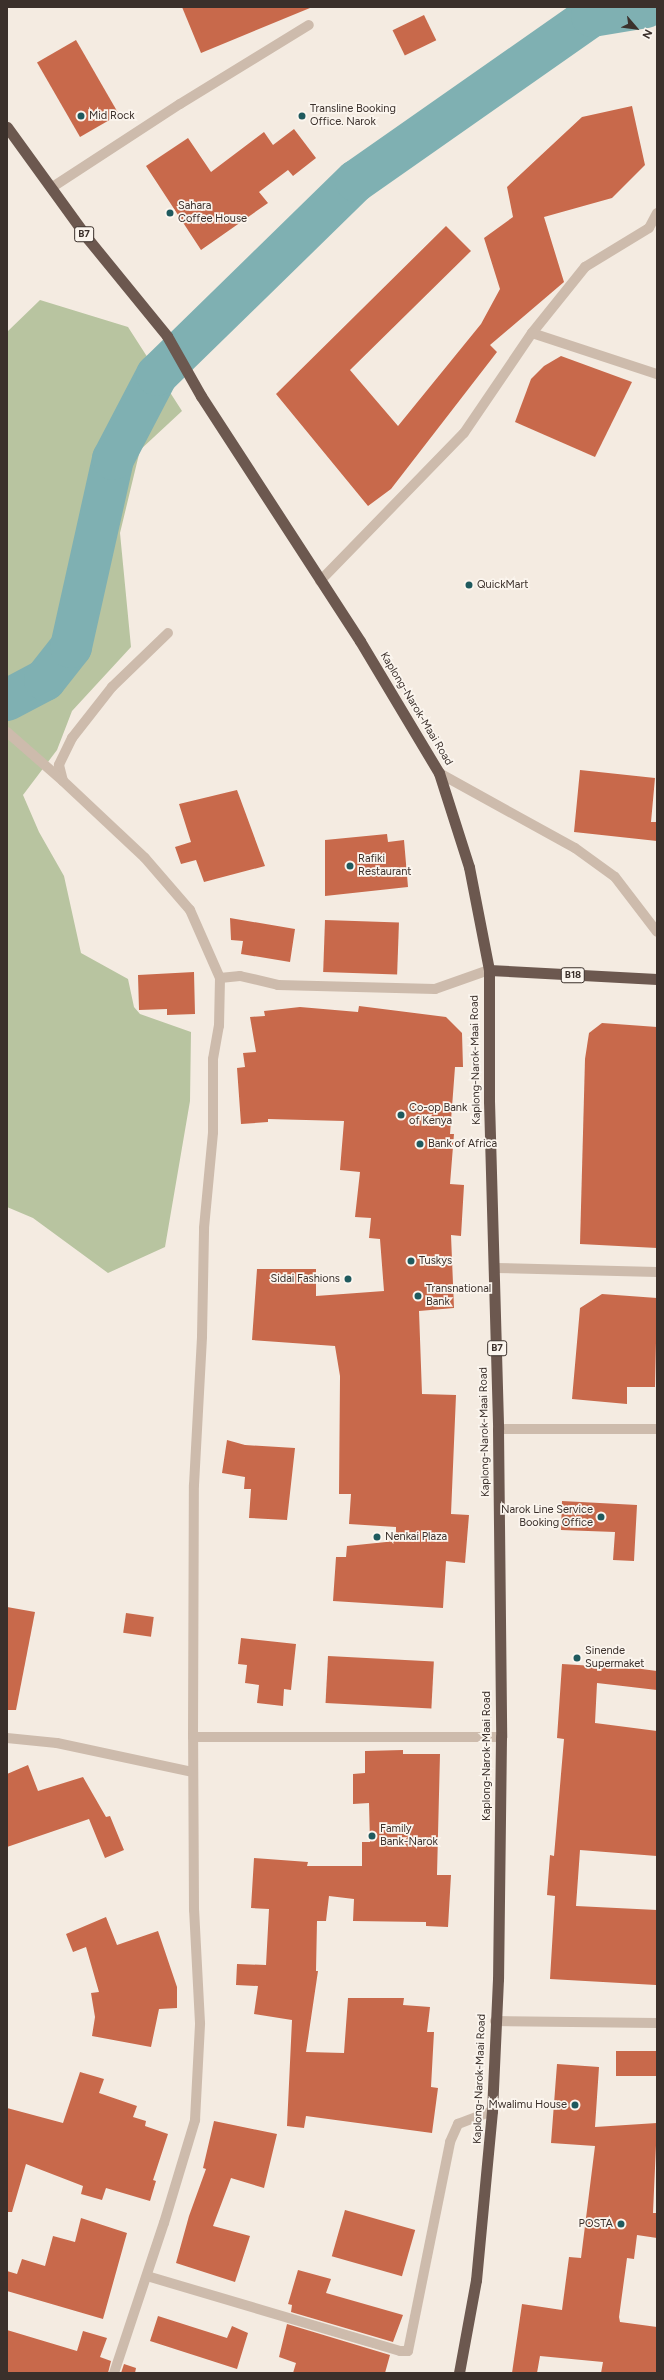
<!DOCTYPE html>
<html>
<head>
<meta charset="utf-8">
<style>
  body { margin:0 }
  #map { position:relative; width:664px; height:2380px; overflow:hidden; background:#f4ebe1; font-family:Figtree,sans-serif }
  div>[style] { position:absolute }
  .green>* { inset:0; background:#b8c4a0 }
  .river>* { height:42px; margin:-21px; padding:0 21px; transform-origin:21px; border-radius:21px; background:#7fb0b2 }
  .building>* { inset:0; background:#c8694b; transform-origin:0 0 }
  .service>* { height:10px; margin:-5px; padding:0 5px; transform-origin:5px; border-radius:5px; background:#cdbbac }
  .minor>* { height:10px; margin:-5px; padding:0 5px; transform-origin:5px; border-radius:5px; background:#cdbbac }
  .tertiary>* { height:10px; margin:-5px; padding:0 5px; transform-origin:5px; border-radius:5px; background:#cdbbac }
  .trunk>* { height:11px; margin:-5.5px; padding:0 5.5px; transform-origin:5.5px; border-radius:5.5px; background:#6c584f }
  .dots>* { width:11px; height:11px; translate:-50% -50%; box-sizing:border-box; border:2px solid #fbf5ee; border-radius:50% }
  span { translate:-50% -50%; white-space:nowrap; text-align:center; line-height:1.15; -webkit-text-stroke:3.5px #fbf5ee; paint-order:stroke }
  .shield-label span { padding:1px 3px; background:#fbf5ee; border:1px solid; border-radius:3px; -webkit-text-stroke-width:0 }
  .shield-label { font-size:10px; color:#3b302b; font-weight:700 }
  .poi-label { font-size:11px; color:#3b302b }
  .left { translate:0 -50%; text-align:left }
  .right { translate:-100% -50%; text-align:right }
  .street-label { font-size:11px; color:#3b302b }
  .frame { position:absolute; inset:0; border:8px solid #3b302b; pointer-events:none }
  .north { position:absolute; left:616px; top:8px; width:40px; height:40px; -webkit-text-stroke:3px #fbf5ee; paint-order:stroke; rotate:118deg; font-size:11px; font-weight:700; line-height:16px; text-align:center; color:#3b302b }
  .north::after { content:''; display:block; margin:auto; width:14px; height:18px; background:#3b302b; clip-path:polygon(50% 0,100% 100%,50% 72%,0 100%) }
</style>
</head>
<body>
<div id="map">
  <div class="green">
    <div style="clip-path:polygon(40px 300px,128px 327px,182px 411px,140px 450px,120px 533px,131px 647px,72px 711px,57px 750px,23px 795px,39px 832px,64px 876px,81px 953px,128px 979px,134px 1007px,140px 1014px,191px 1032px,190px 1101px,165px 1247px,108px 1273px,33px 1218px,7px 1207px,7px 332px)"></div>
  </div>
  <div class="river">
    <div style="left:7px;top:700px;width:43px;rotate:-27.8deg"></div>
    <div style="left:45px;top:680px;width:42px;rotate:-51.8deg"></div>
    <div style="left:71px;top:647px;width:193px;rotate:-77.4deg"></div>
    <div style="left:113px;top:459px;width:95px;rotate:-62.4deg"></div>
    <div style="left:157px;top:375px;width:278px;rotate:-44.3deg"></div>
    <div style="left:356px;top:181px;width:288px;rotate:-35deg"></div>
    <div style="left:592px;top:16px;width:55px;rotate:-9.5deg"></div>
  </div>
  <div class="building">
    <div style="clip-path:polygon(182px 7px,310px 7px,310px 8px,201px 53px)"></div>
    <div style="left:424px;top:15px;width:28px;height:35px;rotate:64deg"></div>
    <div style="left:76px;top:40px;width:86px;height:45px;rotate:60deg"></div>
    <div style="clip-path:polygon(632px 106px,645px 165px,612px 198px,544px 217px,564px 282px,490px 345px,497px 352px,391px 489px,368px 506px,276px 394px,446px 226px,471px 251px,350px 370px,398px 426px,481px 324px,500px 289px,484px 238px,513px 217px,507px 187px,582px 117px)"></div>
    <div style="clip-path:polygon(294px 129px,316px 158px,293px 176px,288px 170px,259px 192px,268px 203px,201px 250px,146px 166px,188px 138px,211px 172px,264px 132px,273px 145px)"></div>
    <div style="clip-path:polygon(561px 356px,632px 382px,595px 457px,515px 422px,531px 379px,544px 366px)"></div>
    <div style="clip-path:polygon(580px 770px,655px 778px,651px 822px,657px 822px,657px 841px,574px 832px)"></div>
    <div style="clip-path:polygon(237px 790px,265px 866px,204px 882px,196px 860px,181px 864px,175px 847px,191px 842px,179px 804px)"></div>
    <div style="clip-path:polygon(387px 834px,388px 842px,404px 840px,408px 887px,325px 896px,325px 840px)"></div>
    <div style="clip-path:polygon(230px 918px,295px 929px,290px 962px,241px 954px,243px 941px,231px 940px)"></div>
    <div style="left:325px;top:920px;width:74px;height:52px;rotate:2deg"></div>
    <div style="clip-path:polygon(194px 972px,195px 1014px,167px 1015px,167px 1009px,139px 1010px,138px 975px)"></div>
    <div style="clip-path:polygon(359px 1006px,446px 1017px,462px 1033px,463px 1067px,455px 1067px,450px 1134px,454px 1134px,450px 1184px,464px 1185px,461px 1236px,451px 1235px,454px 1308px,419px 1311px,422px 1394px,456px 1395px,451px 1514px,469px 1515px,465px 1563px,446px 1561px,443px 1608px,333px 1601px,336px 1557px,346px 1557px,347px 1546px,396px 1541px,396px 1527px,349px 1524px,351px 1494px,339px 1494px,340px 1376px,335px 1346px,252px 1340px,257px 1269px,316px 1269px,316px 1296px,384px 1291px,380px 1239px,369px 1238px,371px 1218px,355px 1217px,360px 1172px,340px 1170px,344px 1121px,268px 1119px,268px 1122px,241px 1124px,237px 1068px,245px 1067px,243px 1053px,256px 1052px,250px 1017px,265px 1016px,264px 1011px,300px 1007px,358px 1012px)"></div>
    <div style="clip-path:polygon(602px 1023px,657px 1027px,657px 1248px,580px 1244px,585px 1059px,589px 1033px)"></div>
    <div style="clip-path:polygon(602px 1294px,657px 1298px,655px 1387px,627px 1387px,627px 1404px,572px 1399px,580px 1308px)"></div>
    <div style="clip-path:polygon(227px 1440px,245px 1445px,295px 1448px,287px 1520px,249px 1518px,251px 1489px,244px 1489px,245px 1477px,222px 1473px)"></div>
    <div style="clip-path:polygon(562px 1501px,637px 1505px,634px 1561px,613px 1560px,615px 1532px,561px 1530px)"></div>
    <div style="clip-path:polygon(7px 1607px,35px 1612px,16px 1710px,7px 1710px)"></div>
    <div style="left:126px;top:1613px;width:28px;height:20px;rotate:8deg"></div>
    <div style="clip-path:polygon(241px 1638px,296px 1644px,291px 1690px,284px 1689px,283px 1706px,257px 1703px,259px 1685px,245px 1683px,247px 1665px,238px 1664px)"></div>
    <div style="left:328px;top:1656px;width:106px;height:47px;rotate:3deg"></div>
    <div style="clip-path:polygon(562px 1664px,610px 1667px,611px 1665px,657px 1671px,657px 1690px,597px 1683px,595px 1723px,657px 1731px,657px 1856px,580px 1850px,576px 1906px,657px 1910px,656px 1985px,550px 1979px,555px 1896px,547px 1895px,550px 1855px,554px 1856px,564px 1739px,557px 1738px)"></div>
    <div style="clip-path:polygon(403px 1750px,403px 1754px,440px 1754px,437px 1875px,451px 1875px,448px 1927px,426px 1926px,426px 1922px,353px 1921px,354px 1899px,329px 1896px,326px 1921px,317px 1921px,316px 1971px,318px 1971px,306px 2052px,344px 2053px,348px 1998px,404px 1998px,403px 2005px,430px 2007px,427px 2032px,434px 2032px,431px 2087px,438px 2088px,432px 2133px,306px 2116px,304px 2128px,287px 2126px,292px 2020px,254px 2014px,258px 1986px,236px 1985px,237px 1964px,266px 1965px,269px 1909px,251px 1908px,254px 1858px,308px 1862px,307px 1866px,362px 1866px,362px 1842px,370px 1842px,369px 1803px,353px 1804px,353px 1774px,365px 1773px,365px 1751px)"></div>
    <div style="clip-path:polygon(28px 1765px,38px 1791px,83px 1777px,106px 1817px,110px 1816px,124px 1850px,105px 1858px,89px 1819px,7px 1847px,7px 1774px)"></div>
    <div style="clip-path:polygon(106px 1917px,117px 1945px,158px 1931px,177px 1987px,177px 2008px,159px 2009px,151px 2047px,92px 2036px,95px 2017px,91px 1993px,99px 1992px,86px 1947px,73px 1952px,66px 1934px)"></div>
    <div style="left:657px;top:2051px;width:25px;height:41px;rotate:90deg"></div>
    <div style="clip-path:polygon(557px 2064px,599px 2067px,595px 2127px,657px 2123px,653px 2213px,657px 2213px,657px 2238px,637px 2235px,634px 2259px,627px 2258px,619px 2317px,620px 2322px,657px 2327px,657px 2373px,601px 2373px,603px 2362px,540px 2356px,537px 2373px,512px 2373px,522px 2304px,562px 2310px,569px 2257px,581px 2258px,595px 2146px,551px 2143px)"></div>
    <div style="clip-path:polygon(80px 2072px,104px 2079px,99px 2093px,137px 2106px,133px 2117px,146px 2121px,145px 2126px,168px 2134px,153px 2180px,156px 2181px,150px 2201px,106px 2188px,102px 2200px,81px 2194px,83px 2186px,26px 2164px,12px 2212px,7px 2212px,7px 2108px,63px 2123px)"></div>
    <div style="clip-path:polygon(214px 2121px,277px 2134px,264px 2188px,231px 2178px,213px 2226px,250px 2236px,235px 2282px,176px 2263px,189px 2216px,206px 2169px,203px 2168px)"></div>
    <div style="left:345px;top:2210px;width:73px;height:48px;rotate:16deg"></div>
    <div style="clip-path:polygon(81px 2218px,127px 2233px,103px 2319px,7px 2291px,7px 2271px,17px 2274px,22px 2259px,45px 2266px,53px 2236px,75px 2242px)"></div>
    <div style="clip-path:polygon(298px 2270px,331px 2279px,326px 2293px,403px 2315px,393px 2342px,291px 2312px,292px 2305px,288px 2304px)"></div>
    <div style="clip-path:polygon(158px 2316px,227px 2338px,232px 2326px,248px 2333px,237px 2369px,150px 2341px)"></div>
    <div style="clip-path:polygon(287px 2324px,390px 2355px,385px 2373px,293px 2373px,296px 2363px,279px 2357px)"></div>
    <div style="clip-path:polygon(7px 2330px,77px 2351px,83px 2331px,107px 2338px,100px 2357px,111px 2361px,108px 2373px,7px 2373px)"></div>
    <div style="clip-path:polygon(124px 2364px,136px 2368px,135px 2373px,121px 2373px)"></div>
  </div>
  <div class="service">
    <div style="left:51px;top:188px;width:154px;rotate:-33.1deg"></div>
    <div style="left:180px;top:104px;width:151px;rotate:-31.5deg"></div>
    <div style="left:532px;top:333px;width:85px;rotate:-51.2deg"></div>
    <div style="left:585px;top:267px;width:75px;rotate:-31.4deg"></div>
    <div style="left:649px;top:228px;width:17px;rotate:-62deg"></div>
    <div style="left:439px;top:773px;width:155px;rotate:28.9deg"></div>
    <div style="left:575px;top:848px;width:49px;rotate:35.9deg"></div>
    <div style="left:615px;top:877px;width:69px;rotate:52.6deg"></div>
  </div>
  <div class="minor">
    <div style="left:320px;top:581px;width:206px;rotate:-45.8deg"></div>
    <div style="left:464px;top:433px;width:121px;rotate:-55.8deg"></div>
    <div style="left:532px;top:333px;width:132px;rotate:18.2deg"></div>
    <div style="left:168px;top:633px;width:78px;rotate:136deg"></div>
    <div style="left:112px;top:687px;width:65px;rotate:128.1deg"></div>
    <div style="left:72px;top:738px;width:30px;rotate:116deg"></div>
    <div style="left:59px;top:765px;width:16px;rotate:76deg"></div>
    <div style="left:63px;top:781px;width:112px;rotate:43.2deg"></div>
    <div style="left:145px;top:858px;width:69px;rotate:49.1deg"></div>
    <div style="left:190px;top:910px;width:74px;rotate:66.2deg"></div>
    <div style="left:7px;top:732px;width:74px;rotate:41.2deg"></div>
    <div style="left:495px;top:1268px;width:162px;rotate:1.4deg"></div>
    <div style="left:193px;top:1737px;width:252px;rotate:-89.8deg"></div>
    <div style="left:194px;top:1485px;width:149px;rotate:-86.9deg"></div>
    <div style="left:202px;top:1336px;width:108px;rotate:-88.9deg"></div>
    <div style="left:204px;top:1228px;width:96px;rotate:-84.6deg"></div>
    <div style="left:213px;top:1132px;width:73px;rotate:-90deg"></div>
    <div style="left:213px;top:1059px;width:34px;rotate:-80deg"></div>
    <div style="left:219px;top:1026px;width:48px;rotate:-88.8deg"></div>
    <div style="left:220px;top:978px;width:20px;rotate:-6deg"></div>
    <div style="left:240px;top:976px;width:39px;rotate:13deg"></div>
    <div style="left:278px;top:985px;width:157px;rotate:1.5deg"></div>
    <div style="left:435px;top:989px;width:57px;rotate:-19.4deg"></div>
    <div style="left:7px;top:1738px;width:50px;rotate:5.7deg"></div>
    <div style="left:57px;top:1743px;width:138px;rotate:12.1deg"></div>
    <div style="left:147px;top:2276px;width:264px;rotate:16.5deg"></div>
    <div style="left:400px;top:2351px;width:8px"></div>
    <div style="left:408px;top:2351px;width:213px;rotate:-78.6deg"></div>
    <div style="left:450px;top:2142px;width:20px;rotate:-66deg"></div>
    <div style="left:458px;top:2124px;width:36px;rotate:-21deg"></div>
    <div style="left:114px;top:2373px;width:158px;rotate:-71.6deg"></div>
    <div style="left:164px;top:2223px;width:108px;rotate:-73.2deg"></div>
    <div style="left:195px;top:2120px;width:97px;rotate:-87deg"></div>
    <div style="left:200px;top:2023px;width:113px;rotate:-93deg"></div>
    <div style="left:194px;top:1910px;width:173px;rotate:-90.3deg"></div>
    <div style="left:193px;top:1737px;width:308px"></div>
  </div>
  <div class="tertiary">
    <div style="left:498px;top:1429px;width:159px"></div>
    <div style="left:495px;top:2021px;width:162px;rotate:0.7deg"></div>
  </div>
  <div class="trunk">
    <div style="left:7px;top:127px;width:138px;rotate:54.1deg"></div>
    <div style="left:88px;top:239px;width:125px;rotate:50.8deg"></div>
    <div style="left:167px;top:336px;width:69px;rotate:60.5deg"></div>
    <div style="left:201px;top:396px;width:292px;rotate:57deg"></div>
    <div style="left:360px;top:641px;width:154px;rotate:59.1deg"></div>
    <div style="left:439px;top:773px;width:99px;rotate:72.3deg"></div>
    <div style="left:469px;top:867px;width:105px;rotate:79deg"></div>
    <div style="left:489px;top:970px;width:131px;rotate:90deg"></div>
    <div style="left:489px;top:1101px;width:328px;rotate:88.4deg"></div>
    <div style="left:498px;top:1429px;width:308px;rotate:89.4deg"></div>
    <div style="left:501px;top:1737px;width:242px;rotate:90.7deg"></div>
    <div style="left:498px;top:1979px;width:132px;rotate:92.6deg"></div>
    <div style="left:492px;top:2111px;width:170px;rotate:95.4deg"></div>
    <div style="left:476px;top:2280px;width:95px;rotate:100.4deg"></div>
    <div style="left:489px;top:970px;width:168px;rotate:3.1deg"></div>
  </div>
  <div class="dots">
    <div style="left:81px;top:116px;background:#1f5a5e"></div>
    <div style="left:302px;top:116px;background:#1f5a5e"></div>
    <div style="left:170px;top:213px;background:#1f5a5e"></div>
    <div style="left:469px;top:585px;background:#1f5a5e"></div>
    <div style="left:350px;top:866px;background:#1f5a5e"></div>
    <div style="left:401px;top:1115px;background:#1f5a5e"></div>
    <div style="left:420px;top:1144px;background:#1f5a5e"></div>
    <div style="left:411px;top:1261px;background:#1f5a5e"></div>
    <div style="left:348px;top:1279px;background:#1f5a5e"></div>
    <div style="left:418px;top:1296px;background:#1f5a5e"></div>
    <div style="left:601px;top:1517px;background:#1f5a5e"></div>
    <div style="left:377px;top:1537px;background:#1f5a5e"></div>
    <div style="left:577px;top:1658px;background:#1f5a5e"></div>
    <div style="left:372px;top:1836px;background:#1f5a5e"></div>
    <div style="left:575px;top:2105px;background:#1f5a5e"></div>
    <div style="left:621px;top:2224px;background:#1f5a5e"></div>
  </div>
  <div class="shield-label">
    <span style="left:84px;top:234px">B7</span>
    <span style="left:573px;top:975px">B18</span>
    <span style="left:497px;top:1348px">B7</span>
  </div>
  <div class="poi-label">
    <span class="left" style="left:310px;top:116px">Transline Booking<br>Office. Narok</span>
    <span class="left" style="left:89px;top:116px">Mid Rock</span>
    <span class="left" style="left:178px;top:213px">Sahara<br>Coffee House</span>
    <span class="left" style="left:477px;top:585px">QuickMart</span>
    <span class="left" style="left:358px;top:866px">Rafiki<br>Restaurant</span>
    <span class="left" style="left:409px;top:1115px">Co-op Bank<br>of Kenya</span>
    <span class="left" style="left:428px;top:1144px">Bank of Africa</span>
    <span class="left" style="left:419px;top:1261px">Tuskys</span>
    <span class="right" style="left:340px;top:1279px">Sidai Fashions</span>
    <span class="left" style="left:426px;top:1296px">Transnational<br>Bank</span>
    <span class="right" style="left:593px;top:1517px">Narok Line Service<br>Booking Office</span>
    <span class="left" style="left:385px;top:1537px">Nenkai Plaza</span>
    <span class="left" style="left:585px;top:1658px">Sinende<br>Supermaket</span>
    <span class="left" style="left:380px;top:1836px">Family<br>Bank-Narok</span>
    <span class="right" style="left:567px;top:2105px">Mwalimu House</span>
    <span class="right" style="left:613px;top:2224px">POSTA</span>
  </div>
  <div class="street-label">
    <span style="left:416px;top:709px;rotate:59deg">Kaplong-Narok-Maai Road</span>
    <span style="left:476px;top:1060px;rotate:-91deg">Kaplong-Narok-Maai Road</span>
    <span style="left:485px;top:1432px;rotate:-91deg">Kaplong-Narok-Maai Road</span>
    <span style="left:487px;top:1756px;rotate:-90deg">Kaplong-Narok-Maai Road</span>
    <span style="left:480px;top:2079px;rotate:-88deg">Kaplong-Narok-Maai Road</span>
  </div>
  <div class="frame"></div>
  <div class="north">N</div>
</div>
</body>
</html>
